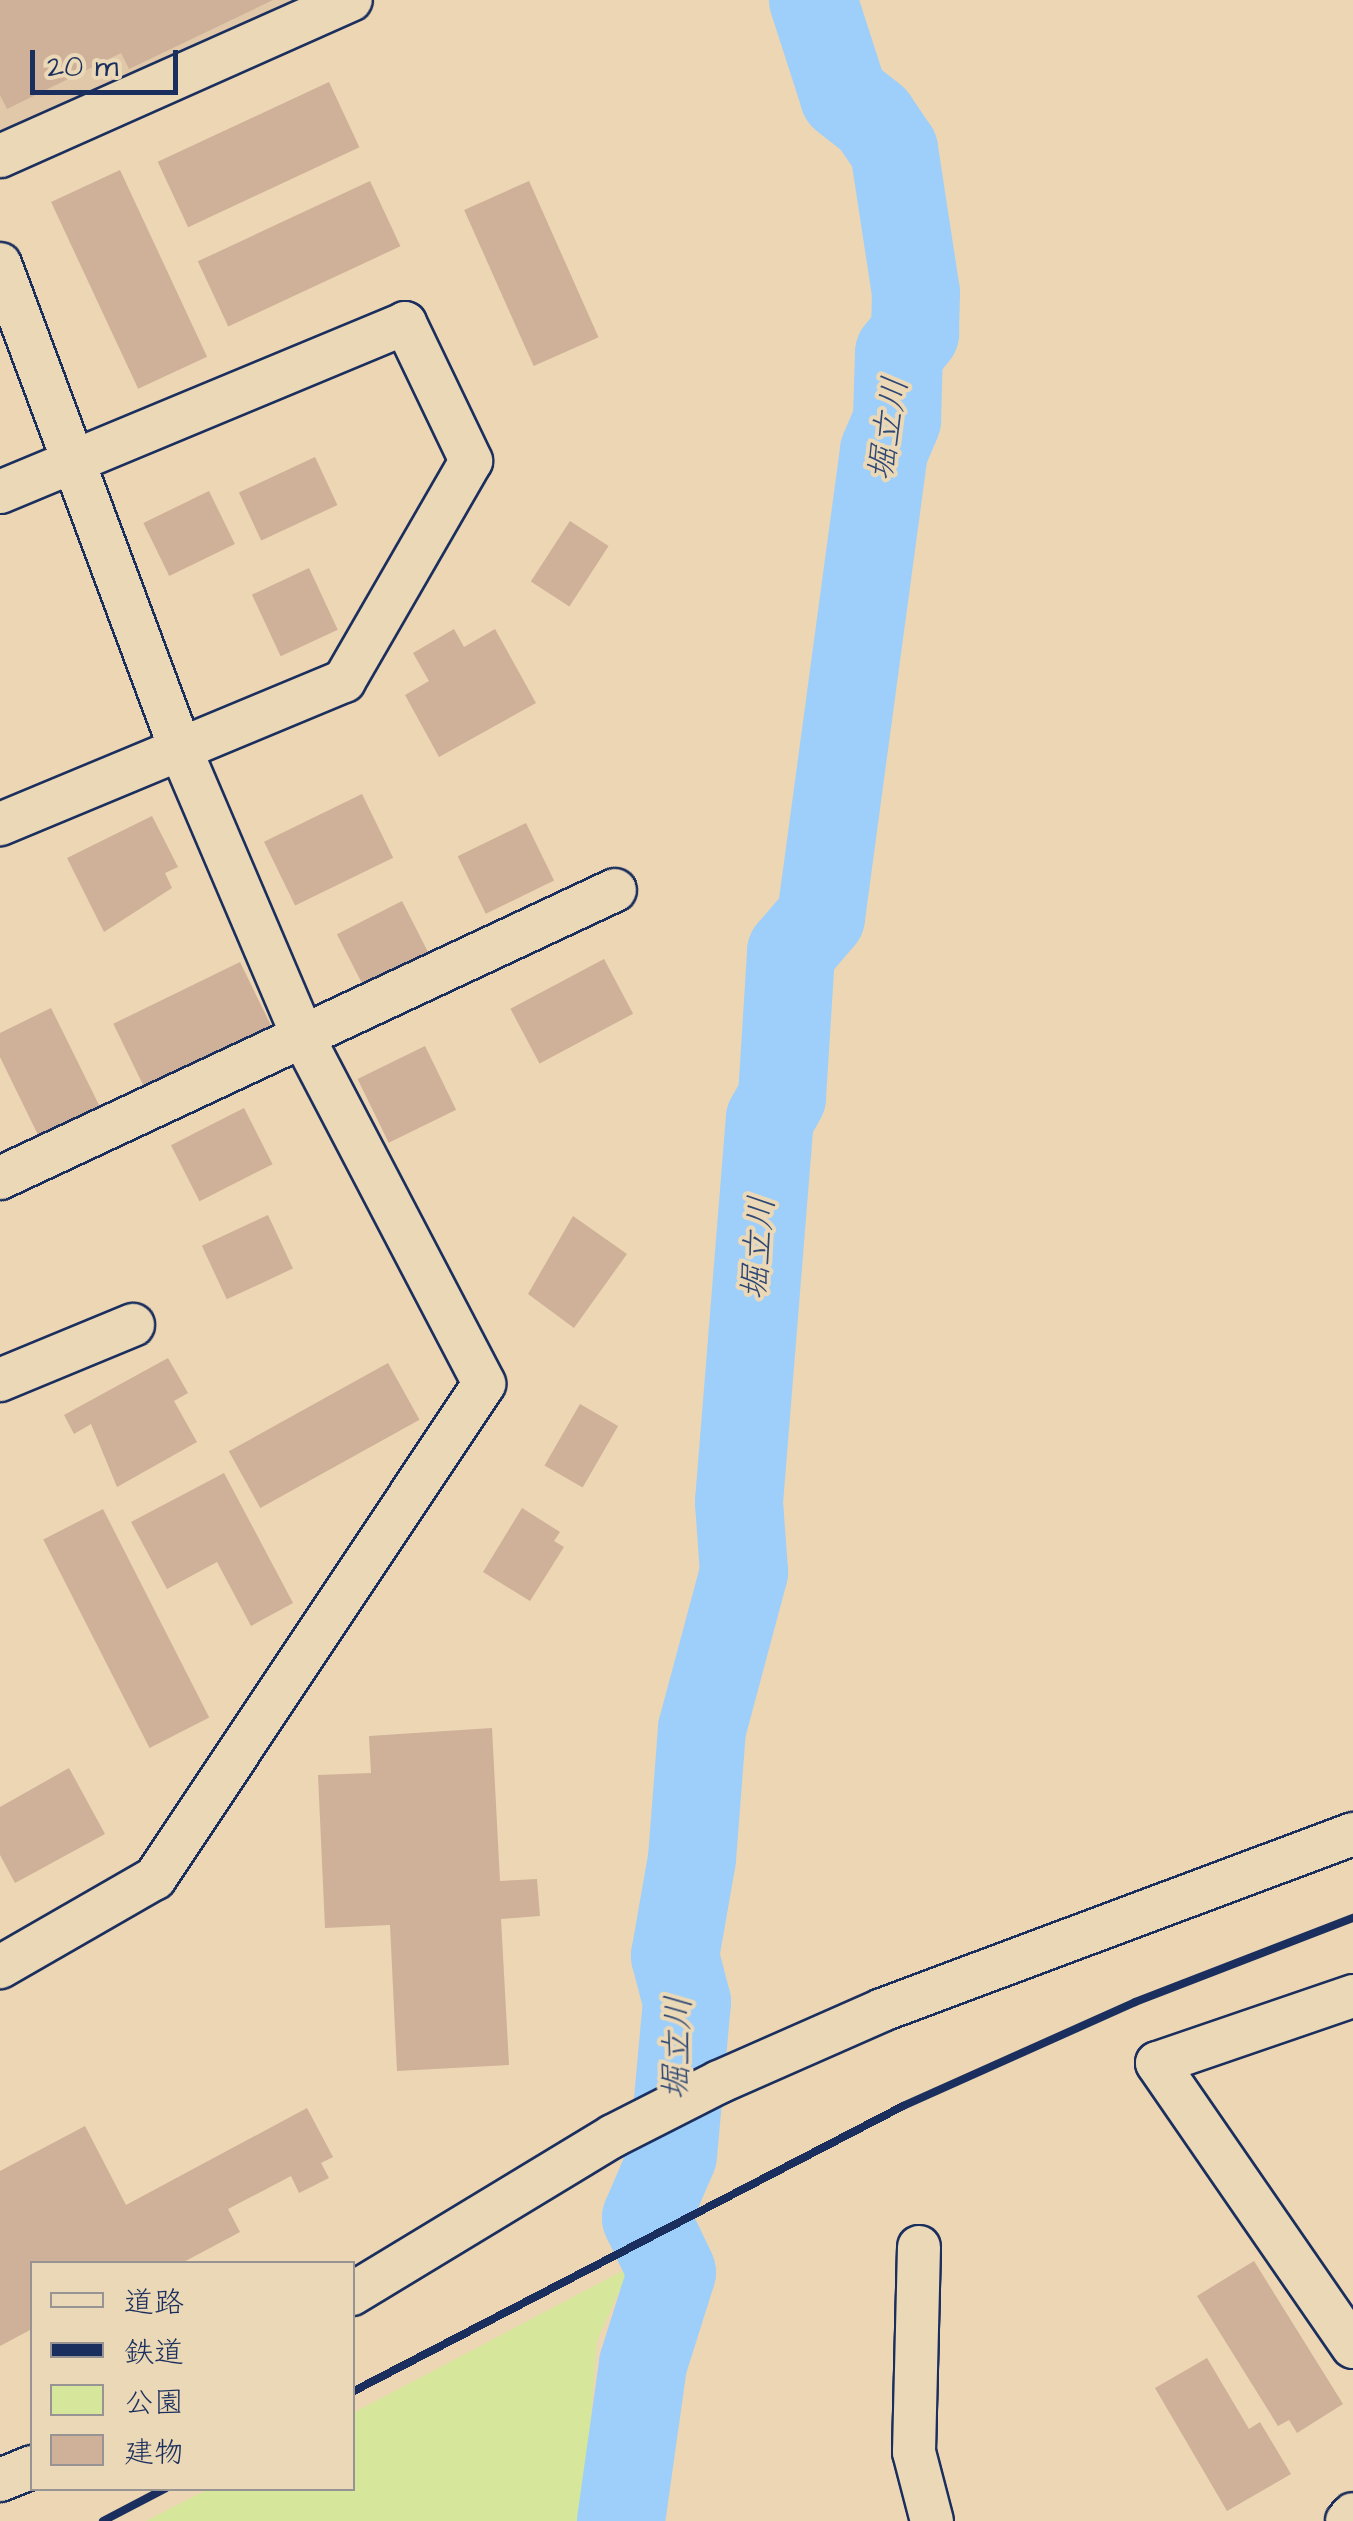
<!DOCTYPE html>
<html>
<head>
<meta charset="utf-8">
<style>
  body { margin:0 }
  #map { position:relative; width:1353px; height:2521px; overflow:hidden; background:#edd6b3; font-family:"Architects Daughter","Klee One",sans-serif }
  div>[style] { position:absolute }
  .built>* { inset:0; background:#e0c8a9 }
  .green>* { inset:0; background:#d6e79b }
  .river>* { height:88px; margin:-44px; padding:0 44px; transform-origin:44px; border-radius:44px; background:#9dcffa }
  .building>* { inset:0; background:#cfb099; transform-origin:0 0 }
  .roads { filter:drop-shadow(2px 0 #1b2f5e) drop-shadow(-2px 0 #1b2f5e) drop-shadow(0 2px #1b2f5e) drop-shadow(0 -2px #1b2f5e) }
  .street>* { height:42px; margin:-21px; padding:0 21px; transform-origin:21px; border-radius:21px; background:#ebd8b6 }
  .rail>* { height:8px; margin:-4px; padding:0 4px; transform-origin:4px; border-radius:4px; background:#1b2f5e }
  span { translate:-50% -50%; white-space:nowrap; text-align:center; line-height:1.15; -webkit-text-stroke:8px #ebd8b6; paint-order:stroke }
  .water-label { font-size:35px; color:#2e4775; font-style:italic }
  .legend { position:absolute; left:30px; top:2261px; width:325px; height:230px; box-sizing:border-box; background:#ebd8b6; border:2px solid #989493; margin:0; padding:12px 18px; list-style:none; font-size:30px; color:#1b2f5e }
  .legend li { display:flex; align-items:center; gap:20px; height:50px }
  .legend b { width:50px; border:2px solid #989493 }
  .scale { position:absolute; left:30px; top:50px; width:148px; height:45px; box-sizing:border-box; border:5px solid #1b2f5e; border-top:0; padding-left:12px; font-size:30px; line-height:35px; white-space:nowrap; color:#1b2f5e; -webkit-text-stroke:8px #ebd8b6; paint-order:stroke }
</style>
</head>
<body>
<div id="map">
  <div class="built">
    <div style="clip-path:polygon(0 0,314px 0,0 137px)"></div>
  </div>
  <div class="green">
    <div style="clip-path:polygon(630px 2267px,597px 2341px,583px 2521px,146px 2521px,208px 2489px,352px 2488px,353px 2413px)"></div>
  </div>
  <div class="river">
    <div style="left:621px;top:2521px;width:159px;rotate:-82deg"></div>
    <div style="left:643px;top:2364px;width:96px;rotate:-72.5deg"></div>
    <div style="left:672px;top:2272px;width:60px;rotate:-115.7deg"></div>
    <div style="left:646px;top:2218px;width:69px;rotate:-66.8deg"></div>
    <div style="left:673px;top:2155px;width:154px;rotate:-84.8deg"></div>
    <div style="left:687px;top:2002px;width:48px;rotate:-104.6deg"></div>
    <div style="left:675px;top:1956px;width:98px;rotate:-80.1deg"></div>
    <div style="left:692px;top:1859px;width:130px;rotate:-85.6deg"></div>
    <div style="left:702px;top:1729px;width:163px;rotate:-75deg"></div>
    <div style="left:744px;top:1572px;width:70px;rotate:-94.1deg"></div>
    <div style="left:739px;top:1502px;width:384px;rotate:-85.4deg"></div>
    <div style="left:770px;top:1119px;width:25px;rotate:-61deg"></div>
    <div style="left:782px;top:1097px;width:145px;rotate:-86.4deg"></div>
    <div style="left:791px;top:952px;width:46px;rotate:-49.4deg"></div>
    <div style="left:821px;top:917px;width:470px;rotate:-82.3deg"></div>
    <div style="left:884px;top:451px;width:34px;rotate:-67deg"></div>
    <div style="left:897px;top:420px;width:67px;rotate:-88.3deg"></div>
    <div style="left:899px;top:353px;width:26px;rotate:-51deg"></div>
    <div style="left:915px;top:333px;width:40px;rotate:-88.6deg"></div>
    <div style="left:916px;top:293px;width:145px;rotate:-98.7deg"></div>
    <div style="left:894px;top:150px;width:37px;rotate:-124deg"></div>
    <div style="left:873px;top:119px;width:37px;rotate:-142deg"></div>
    <div style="left:844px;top:96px;width:101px;rotate:-107.9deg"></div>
  </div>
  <div class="building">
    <div style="clip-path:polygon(0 0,273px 0,129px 69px,121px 53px,7px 109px,0 95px)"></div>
    <div style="left:329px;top:82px;width:72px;height:189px;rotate:65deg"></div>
    <div style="left:120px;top:170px;width:206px;height:76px;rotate:65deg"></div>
    <div style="left:370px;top:181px;width:72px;height:190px;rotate:65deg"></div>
    <div style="left:529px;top:181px;width:171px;height:71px;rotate:66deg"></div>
    <div style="left:315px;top:457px;width:53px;height:84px;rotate:65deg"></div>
    <div style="left:209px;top:491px;width:59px;height:73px;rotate:64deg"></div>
    <div style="left:570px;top:521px;width:46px;height:72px;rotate:33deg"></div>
    <div style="left:309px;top:568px;width:68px;height:63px;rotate:65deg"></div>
    <div style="clip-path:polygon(454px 629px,464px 647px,495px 629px,536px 703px,439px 757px,405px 695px,429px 681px,413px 653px)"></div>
    <div style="left:362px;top:794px;width:71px;height:109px;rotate:64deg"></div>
    <div style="clip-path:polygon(152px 816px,178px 867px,165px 873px,172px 888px,104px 932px,67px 858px)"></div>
    <div style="left:526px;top:823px;width:64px;height:76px;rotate:64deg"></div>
    <div style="left:402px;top:901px;width:59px;height:73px;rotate:63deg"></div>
    <div style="left:604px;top:959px;width:62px;height:106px;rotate:62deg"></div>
    <div style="left:240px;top:962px;width:74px;height:141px;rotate:64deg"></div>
    <div style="clip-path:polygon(51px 1008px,100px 1107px,39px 1137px,0 1057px,0 1033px)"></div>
    <div style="left:425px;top:1046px;width:71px;height:75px;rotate:64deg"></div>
    <div style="left:244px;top:1108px;width:63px;height:82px;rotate:63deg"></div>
    <div style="left:268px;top:1215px;width:59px;height:73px;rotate:65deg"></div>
    <div style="clip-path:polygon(573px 1216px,627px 1254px,574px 1328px,528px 1294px)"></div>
    <div style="clip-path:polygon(168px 1358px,188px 1393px,174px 1401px,197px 1442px,117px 1487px,91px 1424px,74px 1434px,64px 1415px)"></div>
    <div style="left:388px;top:1363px;width:65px;height:182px;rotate:61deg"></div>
    <div style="left:580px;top:1404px;width:44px;height:71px;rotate:30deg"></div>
    <div style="clip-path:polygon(224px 1473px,293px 1603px,251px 1626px,217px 1562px,167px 1589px,131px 1522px)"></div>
    <div style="clip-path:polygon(522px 1508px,560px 1532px,554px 1541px,564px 1547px,530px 1601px,483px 1572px)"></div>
    <div style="left:103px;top:1509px;width:234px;height:67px;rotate:63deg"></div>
    <div style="clip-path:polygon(492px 1728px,500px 1881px,537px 1879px,540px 1916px,501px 1919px,509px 2065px,397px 2071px,390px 1925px,325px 1928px,318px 1775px,371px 1773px,369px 1736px)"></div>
    <div style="clip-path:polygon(69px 1768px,105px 1834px,15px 1883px,0 1855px,0 1807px)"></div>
    <div style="clip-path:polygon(307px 2108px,333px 2157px,321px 2163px,329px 2178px,299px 2193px,291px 2176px,228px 2209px,240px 2232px,180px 2264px,32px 2264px,32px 2329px,0 2346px,0 2171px,85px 2126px,126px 2205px)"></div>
    <div style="clip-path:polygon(1254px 2261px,1343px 2404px,1297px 2433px,1289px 2420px,1278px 2426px,1197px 2296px)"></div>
    <div style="clip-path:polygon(1207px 2358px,1249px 2429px,1260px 2422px,1291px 2474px,1227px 2511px,1155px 2388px)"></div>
  </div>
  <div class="roads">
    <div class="street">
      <div style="left:0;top:156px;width:384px;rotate:-24deg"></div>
      <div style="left:0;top:264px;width:522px;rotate:69.59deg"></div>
      <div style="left:182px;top:753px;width:311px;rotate:66.9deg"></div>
      <div style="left:304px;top:1039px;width:389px;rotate:62.4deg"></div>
      <div style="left:484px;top:1384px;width:594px;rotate:123.66deg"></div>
      <div style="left:155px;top:1878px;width:179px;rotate:150.1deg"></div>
      <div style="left:0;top:492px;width:439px;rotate:-22.6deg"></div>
      <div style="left:405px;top:323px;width:153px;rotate:64.4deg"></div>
      <div style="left:471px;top:461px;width:254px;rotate:120deg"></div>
      <div style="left:344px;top:681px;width:373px;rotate:157.4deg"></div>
      <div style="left:0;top:1178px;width:679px;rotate:-25.09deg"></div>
      <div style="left:0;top:1380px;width:144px;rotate:-22.5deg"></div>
      <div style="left:1353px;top:1996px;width:207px;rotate:161.1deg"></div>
      <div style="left:1157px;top:2063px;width:345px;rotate:55.4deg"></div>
      <div style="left:919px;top:2247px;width:205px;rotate:91.4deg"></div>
      <div style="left:914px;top:2452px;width:71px;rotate:75.4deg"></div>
      <div style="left:352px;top:2294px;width:305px;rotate:-31.2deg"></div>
      <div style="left:613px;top:2136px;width:119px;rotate:-27deg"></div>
      <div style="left:719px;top:2082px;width:178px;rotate:-23.8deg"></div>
      <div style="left:882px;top:2010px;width:503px;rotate:-20.49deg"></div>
      <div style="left:0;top:2480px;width:35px;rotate:-22deg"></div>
      <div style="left:1347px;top:2521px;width:9px;rotate:-49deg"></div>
    </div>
  </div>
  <div class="rail">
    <div style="left:352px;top:2392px;width:621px;rotate:-27.43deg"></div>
    <div style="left:903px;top:2106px;width:254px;rotate:-24.1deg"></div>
    <div style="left:1135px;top:2002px;width:234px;rotate:-21.1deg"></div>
    <div style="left:103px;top:2521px;width:71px;rotate:-27.6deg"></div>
  </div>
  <div class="water-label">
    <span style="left:889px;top:429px;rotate:-81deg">堀立川</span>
    <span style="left:759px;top:1248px;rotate:-85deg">堀立川</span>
    <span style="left:678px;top:2048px;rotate:-88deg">堀立川</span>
  </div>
  <ul class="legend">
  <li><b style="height:12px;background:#ebd8b6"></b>道路</li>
  <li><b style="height:12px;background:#1b2f5e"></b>鉄道</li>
  <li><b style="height:28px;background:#d6e79b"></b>公園</li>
  <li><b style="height:28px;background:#cfb099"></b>建物</li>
  </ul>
  <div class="scale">20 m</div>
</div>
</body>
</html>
